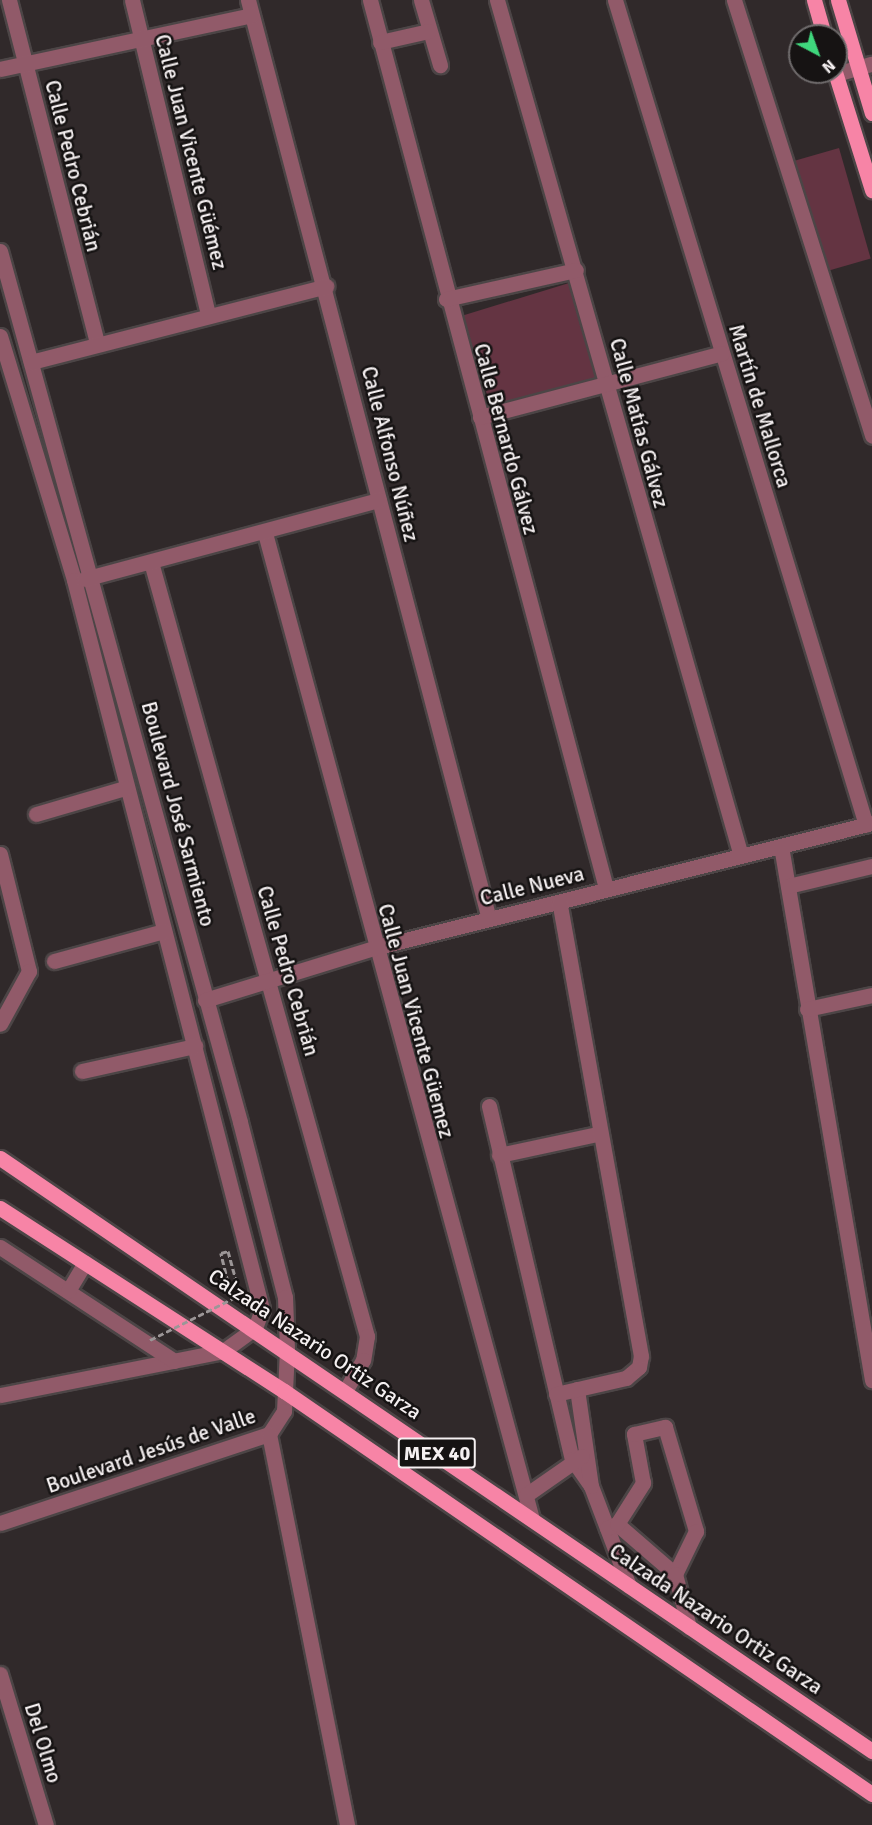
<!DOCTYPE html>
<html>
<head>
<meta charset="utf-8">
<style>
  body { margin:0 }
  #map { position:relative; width:872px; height:1825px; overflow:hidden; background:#30292a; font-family:Signika,sans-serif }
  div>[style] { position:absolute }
  .green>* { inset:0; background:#643442; transform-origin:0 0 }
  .path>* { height:3px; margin-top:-1.5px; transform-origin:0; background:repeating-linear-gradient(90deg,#9c9697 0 6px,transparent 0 9px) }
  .roads { filter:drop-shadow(2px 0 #4c4546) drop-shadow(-2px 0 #4c4546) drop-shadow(0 2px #4c4546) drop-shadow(0 -2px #4c4546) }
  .minor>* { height:15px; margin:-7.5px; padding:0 7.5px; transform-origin:7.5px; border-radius:7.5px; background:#915a69 }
  .major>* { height:15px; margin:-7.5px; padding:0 7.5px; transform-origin:7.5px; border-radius:7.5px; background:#f784a6 }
  .path-bridge>* { height:3px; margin-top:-1.5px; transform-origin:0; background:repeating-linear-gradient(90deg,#9c9697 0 6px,transparent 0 9px) }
  span { translate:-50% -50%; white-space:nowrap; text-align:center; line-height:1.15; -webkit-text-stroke:5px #161313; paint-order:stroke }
  .shield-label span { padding:2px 4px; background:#161313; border:2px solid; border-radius:4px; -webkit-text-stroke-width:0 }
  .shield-label { font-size:20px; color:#f5f0f1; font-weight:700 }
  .street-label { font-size:21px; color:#f5f0f1 }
  .north { position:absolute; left:788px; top:24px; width:60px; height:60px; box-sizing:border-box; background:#161313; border:2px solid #6f6b6c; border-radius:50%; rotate:139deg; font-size:16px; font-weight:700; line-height:24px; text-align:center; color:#f5f0f1 }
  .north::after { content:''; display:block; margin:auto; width:21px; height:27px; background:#3fd77d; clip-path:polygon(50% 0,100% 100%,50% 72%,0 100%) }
</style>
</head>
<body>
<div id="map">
  <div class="green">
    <div style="left:839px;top:148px;width:115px;height:47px;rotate:74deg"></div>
    <div style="left:569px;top:283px;width:105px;height:111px;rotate:73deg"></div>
  </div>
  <div class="path">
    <div style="left:228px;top:1282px;width:30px;rotate:-104deg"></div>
    <div style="left:221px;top:1253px;width:7px;rotate:-16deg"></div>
    <div style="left:228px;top:1251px;width:46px;rotate:74.7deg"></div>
  </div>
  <div class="roads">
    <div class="minor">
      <div style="left:9px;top:0;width:354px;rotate:75.6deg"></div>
      <div style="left:132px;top:0;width:323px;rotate:76.4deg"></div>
      <div style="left:248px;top:0;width:950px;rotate:75.31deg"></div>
      <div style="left:370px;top:0;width:919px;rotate:75.12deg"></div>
      <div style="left:421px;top:0;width:68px;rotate:73.7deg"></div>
      <div style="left:497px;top:0;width:890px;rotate:74.09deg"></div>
      <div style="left:615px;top:0;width:862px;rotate:73.08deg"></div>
      <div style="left:734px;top:0;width:457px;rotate:72.4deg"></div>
      <div style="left:380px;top:42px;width:50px;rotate:-12.7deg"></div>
      <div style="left:0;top:69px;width:257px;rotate:-12.1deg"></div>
      <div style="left:836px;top:74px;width:37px;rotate:-16deg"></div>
      <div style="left:0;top:251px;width:903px;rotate:74.59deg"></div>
      <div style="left:240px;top:1122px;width:181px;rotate:75.6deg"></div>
      <div style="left:285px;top:1297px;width:53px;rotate:87.8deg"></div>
      <div style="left:287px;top:1350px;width:61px;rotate:92.8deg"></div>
      <div style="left:284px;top:1411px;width:27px;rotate:123deg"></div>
      <div style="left:269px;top:1434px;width:283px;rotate:161.7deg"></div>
      <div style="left:446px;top:299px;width:133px;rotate:-12.6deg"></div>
      <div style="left:0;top:336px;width:255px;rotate:73.1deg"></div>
      <div style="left:74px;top:580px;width:753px;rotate:75.54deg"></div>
      <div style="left:262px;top:1309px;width:20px;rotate:110deg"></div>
      <div style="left:255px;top:1328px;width:39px;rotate:144deg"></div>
      <div style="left:223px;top:1351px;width:227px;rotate:168.8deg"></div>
      <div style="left:31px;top:362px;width:305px;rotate:-14.4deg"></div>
      <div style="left:480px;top:417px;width:250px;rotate:-14.8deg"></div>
      <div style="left:265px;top:533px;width:1022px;rotate:74.85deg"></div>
      <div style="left:151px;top:562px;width:804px;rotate:74.41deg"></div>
      <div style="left:367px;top:1336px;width:24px;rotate:99deg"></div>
      <div style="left:363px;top:1360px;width:34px;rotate:120deg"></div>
      <div style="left:84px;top:579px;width:305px;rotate:-15deg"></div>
      <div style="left:36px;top:814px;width:93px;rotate:-16.3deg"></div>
      <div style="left:781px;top:846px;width:542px;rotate:80.33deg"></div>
      <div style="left:0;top:854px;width:121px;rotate:76.1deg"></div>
      <div style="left:29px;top:971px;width:60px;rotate:118.7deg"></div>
      <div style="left:788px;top:886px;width:86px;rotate:-13.4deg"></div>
      <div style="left:54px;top:961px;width:114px;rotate:-15.3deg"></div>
      <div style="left:205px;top:1000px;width:177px;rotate:-17.1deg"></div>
      <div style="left:374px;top:948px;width:513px;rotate:-14.09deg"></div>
      <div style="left:807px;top:1009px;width:66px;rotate:-12.2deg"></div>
      <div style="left:82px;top:1071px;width:116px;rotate:-12.5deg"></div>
      <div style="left:489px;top:1106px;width:363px;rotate:76.8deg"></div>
      <div style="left:572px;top:1459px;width:33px;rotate:55deg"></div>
      <div style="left:591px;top:1486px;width:107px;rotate:69.2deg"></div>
      <div style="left:499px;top:1155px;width:100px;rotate:-12.1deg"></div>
      <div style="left:0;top:1247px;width:208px;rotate:33.2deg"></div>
      <div style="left:68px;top:1291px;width:33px;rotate:-59deg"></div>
      <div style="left:577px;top:1389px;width:98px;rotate:81.8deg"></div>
      <div style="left:556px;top:1394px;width:72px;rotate:-12.9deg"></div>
      <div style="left:626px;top:1378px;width:17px;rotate:-40deg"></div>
      <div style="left:639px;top:1367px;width:11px;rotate:-80deg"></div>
      <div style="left:641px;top:1356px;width:461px;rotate:-100.2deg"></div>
      <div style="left:269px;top:1434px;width:399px;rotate:78.7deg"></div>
      <div style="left:526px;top:1495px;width:68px;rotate:-34.9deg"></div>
      <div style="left:617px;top:1524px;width:77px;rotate:40.8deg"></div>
      <div style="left:607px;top:1528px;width:11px;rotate:-22deg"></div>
      <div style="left:617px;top:1524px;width:49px;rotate:-57.6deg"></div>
      <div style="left:643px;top:1483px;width:50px;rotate:-100.4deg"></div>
      <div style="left:634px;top:1434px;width:32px;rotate:-13deg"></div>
      <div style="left:665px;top:1427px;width:109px;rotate:73.4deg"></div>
      <div style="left:696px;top:1531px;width:48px;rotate:116deg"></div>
      <div style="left:675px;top:1574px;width:55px;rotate:75.2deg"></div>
      <div style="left:0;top:1674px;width:158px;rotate:73.1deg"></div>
    </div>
    <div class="major">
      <div style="left:814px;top:0;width:37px;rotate:74deg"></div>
      <div style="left:838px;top:0;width:118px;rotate:73.3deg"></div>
      <div style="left:835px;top:72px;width:124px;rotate:72.6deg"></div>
      <div style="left:0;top:1158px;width:1055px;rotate:34.22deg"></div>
      <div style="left:0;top:1208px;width:338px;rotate:32.8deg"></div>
      <div style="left:284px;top:1391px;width:713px;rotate:34.43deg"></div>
    </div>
  </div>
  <div class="path-bridge">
    <div style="left:150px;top:1340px;width:101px;rotate:-26.6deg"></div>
  </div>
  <div class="shield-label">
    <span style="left:437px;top:1453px">MEX 40</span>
  </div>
  <div class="street-label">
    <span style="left:191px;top:152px;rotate:76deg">Calle Juan Vicente Güémez</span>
    <span style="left:73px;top:166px;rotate:76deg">Calle Pedro Cebrián</span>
    <span style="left:760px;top:406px;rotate:73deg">Martín de Mallorca</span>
    <span style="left:639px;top:423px;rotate:75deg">Calle Matías Gálvez</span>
    <span style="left:506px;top:439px;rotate:75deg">Calle Bernardo Gálvez</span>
    <span style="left:390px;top:454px;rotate:76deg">Calle Alfonso Núñez</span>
    <span style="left:178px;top:814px;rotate:75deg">Boulevard José Sarmiento</span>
    <span style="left:532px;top:886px;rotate:-14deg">Calle Nueva</span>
    <span style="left:288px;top:971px;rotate:74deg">Calle Pedro Cebrián</span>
    <span style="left:416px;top:1021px;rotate:75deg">Calle Juan Vicente Güemez</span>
    <span style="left:315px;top:1344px;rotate:34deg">Calzada Nazario Ortiz Garza</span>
    <span style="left:151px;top:1451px;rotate:-19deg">Boulevard Jesús de Valle</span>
    <span style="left:716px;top:1619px;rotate:34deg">Calzada Nazario Ortiz Garza</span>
    <span style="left:43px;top:1743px;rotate:73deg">Del Olmo</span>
  </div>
  <div class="north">N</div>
</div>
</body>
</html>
